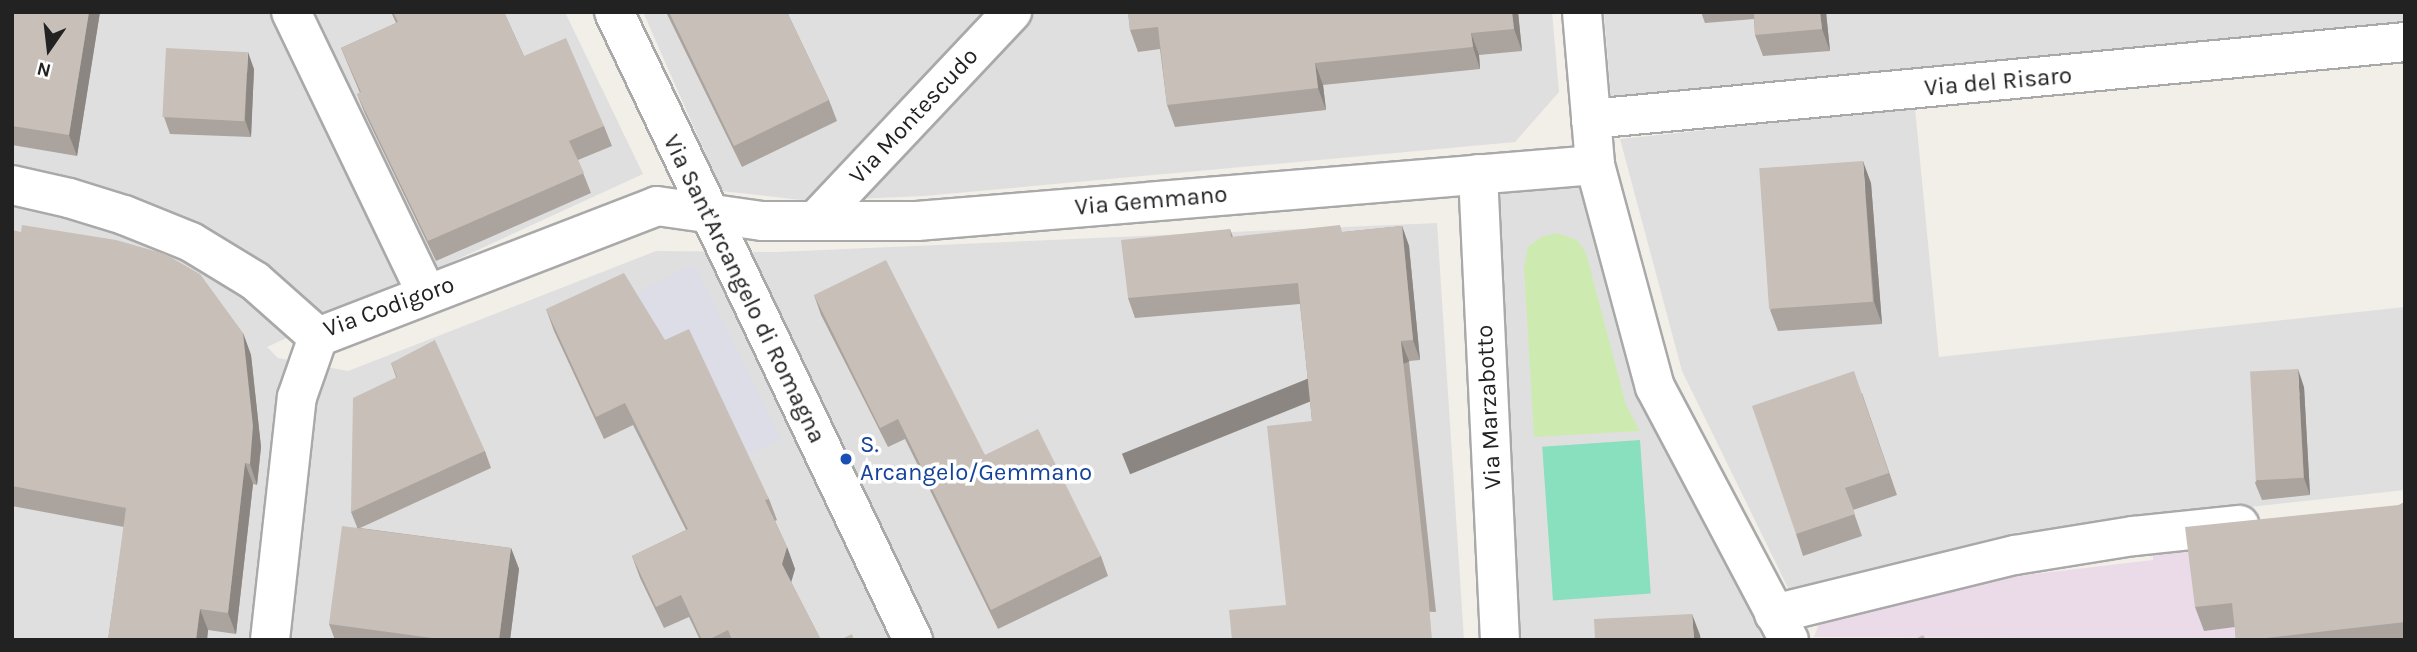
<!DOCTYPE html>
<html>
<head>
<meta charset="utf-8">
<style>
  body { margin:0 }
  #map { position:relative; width:2417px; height:652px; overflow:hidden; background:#f2efe9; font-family:Karla,sans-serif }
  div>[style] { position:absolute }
  .residential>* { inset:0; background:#e0dfdf }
  .industrial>* { inset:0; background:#ebdbe8 }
  .grass>* { inset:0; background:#cdebb0 }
  .pitch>* { inset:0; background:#88e0be; transform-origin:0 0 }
  .plaza>* { inset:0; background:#dddde8 }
  .roads { filter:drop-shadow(2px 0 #a9a9a9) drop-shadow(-2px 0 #a9a9a9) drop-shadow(0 2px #a9a9a9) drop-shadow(0 -2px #a9a9a9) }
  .minor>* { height:38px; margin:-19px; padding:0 19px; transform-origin:19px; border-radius:19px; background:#fff }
  .wall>* { inset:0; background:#aba49e }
  .shaded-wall>* { inset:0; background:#8b8681; transform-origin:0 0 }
  .building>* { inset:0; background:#c7bfb8; transform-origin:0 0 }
  .dots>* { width:19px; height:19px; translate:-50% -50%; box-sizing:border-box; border:4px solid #fff; border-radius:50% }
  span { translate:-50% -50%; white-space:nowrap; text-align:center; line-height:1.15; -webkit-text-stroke:7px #fff; paint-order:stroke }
  .street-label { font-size:24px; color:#222 }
  .transit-label { font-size:24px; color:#164399 }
  .left { translate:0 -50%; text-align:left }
  .frame { position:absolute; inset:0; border:14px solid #222; pointer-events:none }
  .north { position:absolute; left:14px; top:14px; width:70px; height:70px; -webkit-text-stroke:5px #fff; paint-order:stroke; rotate:194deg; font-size:19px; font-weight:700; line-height:28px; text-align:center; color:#222 }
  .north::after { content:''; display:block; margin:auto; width:24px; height:32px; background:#222; clip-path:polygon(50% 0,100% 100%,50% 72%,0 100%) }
</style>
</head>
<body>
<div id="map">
  <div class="residential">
    <div style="clip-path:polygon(12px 12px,565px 12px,643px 174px,267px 347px,278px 358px,348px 371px,656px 251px,777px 252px,1437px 223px,1464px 640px,12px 640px)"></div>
    <div style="clip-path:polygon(643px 12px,1552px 12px,1559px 92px,1515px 142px,924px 196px,810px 201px,722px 191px)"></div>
    <div style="clip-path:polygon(1604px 12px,2405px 12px,2405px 23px,1611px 98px)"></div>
    <div style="clip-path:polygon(1915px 108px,1939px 357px,2405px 307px,2405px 490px,2014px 533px,1789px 590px,1682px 371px,1620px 139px)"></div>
    <div style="clip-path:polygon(1595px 165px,1655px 387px,1808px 640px,1507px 640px,1478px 174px)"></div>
  </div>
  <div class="industrial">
    <div style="clip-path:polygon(2405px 519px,2405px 640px,1814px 637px,1820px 621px,1967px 582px,2153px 560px,2153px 546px)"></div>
  </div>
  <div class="grass">
    <div style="clip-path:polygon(1557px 233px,1577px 240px,1586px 253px,1626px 405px,1640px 431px,1534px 437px,1524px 267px,1528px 247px,1541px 237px)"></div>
  </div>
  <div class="pitch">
    <div style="left:1640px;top:440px;width:154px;height:98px;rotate:86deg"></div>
  </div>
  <div class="plaza">
    <div style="clip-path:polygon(695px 264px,781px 439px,746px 455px,672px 362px,632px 295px)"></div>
  </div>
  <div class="roads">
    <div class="minor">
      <div style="left:291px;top:12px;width:313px;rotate:64.3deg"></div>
      <div style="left:614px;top:12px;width:696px;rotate:64.54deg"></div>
      <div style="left:1582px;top:12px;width:154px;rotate:85.1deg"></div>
      <div style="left:1595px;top:165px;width:230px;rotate:74.9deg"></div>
      <div style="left:1655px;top:387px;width:286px;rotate:62.1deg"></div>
      <div style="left:1591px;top:119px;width:818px;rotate:-5.4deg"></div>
      <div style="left:1478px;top:174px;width:467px;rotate:87.3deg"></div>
      <div style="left:12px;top:185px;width:58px;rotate:12.8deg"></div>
      <div style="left:69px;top:198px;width:58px;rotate:17.2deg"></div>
      <div style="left:124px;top:215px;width:72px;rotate:21.9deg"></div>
      <div style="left:191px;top:242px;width:75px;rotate:31.4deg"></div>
      <div style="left:255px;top:281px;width:84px;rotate:41.6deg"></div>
      <div style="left:318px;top:337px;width:363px;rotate:-21.1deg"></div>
      <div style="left:657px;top:206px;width:106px;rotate:8.1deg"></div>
      <div style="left:762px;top:221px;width:155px"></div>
      <div style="left:917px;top:221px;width:680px;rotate:-4.72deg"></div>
      <div style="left:816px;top:220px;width:286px;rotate:-46.7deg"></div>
      <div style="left:1774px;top:614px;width:248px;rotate:-13.8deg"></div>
      <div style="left:2015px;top:555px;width:121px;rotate:-9.1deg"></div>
      <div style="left:2134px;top:536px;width:106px;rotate:-6deg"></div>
      <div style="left:270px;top:640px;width:244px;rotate:-83.7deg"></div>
      <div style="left:297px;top:397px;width:64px;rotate:-70.7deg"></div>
    </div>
  </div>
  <div class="wall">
    <div style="clip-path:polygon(12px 12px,100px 12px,77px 156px,12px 145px)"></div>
    <div style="clip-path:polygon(391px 12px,504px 12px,524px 56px,604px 126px,612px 146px,578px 160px,591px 193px,436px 261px,365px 114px,357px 94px,360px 93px,341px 48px,396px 23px)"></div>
    <div style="clip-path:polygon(666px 12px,787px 12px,829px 100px,837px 121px,742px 167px)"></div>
    <div style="clip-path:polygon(1128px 12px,1518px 12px,1522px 51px,1479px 55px,1480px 69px,1323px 85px,1326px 110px,1175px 127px,1167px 105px,1160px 49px,1138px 52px,1130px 30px)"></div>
    <div style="clip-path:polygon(1701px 12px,1826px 12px,1830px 51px,1763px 56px,1755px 35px,1754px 19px,1705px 23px)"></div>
    <div style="clip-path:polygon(254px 69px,251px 137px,170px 134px,164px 117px)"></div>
    <div style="clip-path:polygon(1871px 183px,1882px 324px,1778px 331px,1770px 310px)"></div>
    <div style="clip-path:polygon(1402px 226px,1409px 246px,1420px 360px,1409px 361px,1436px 612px,1286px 605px,1312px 421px,1300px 304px,1135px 318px,1128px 298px,1230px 229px,1233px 237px,1343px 232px)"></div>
    <div style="clip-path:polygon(12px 230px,243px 333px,251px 355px,261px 447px,257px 485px,253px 484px,236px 634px,208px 630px,207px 640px,108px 640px,124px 527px,12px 506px)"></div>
    <div style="clip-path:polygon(814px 295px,985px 455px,1101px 556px,1108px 576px,998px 629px,905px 439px,888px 447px,821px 315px)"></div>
    <div style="clip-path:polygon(546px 309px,665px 340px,769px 499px,777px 520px,775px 521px,787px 547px,795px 569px,791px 582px,821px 640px,700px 640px,689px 617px,664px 628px,640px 578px,632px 556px,686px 530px,633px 425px,604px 439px,554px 331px)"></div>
    <div style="clip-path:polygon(391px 363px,485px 451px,491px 468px,360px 528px,511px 548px,519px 569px,510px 640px,335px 640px,329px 624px,357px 527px,351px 512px,396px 377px)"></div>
    <div style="clip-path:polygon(2304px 387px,2310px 495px,2262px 500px,2255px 483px)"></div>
    <div style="clip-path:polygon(1862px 393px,1897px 495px,1853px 510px,1862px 536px,1803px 556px,1796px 534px)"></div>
    <div style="clip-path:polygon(2405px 502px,2405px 640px,2236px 640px,2235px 627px,2204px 631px,2195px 607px)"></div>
  </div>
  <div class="shaded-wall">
    <div style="clip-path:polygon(89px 12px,100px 12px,77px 156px,69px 135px)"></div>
    <div style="clip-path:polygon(1512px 12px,1518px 12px,1522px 51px,1514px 29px)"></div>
    <div style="clip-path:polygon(1820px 12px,1826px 12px,1830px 51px,1822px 29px)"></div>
    <div style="clip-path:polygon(1471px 33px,1479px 55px,1480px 69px,1473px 47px)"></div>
    <div style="clip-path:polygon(248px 52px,254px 69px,251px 137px,245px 120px)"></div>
    <div style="clip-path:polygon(1315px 63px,1323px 85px,1326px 110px,1318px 88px)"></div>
    <div style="clip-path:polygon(1863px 161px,1871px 183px,1882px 324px,1874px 302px)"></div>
    <div style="clip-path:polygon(1402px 226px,1409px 246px,1420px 360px,1413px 340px)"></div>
    <div style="clip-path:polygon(243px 333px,251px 355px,261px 447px,257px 485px,250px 464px)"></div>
    <div style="left:1401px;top:341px;width:22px;height:301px;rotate:68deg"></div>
    <div style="clip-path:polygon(2298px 369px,2304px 387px,2310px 495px,2304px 478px)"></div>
    <div style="clip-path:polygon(245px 463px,253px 484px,236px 634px,228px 613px)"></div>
    <div style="clip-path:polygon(787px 547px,795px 569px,790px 586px,782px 564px)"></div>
    <div style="clip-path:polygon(511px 548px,519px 569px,510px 640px,499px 640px)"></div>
    <div style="clip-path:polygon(200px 609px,208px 630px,207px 640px,196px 640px)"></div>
    <div style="clip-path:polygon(1692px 614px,1700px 635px,1701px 640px,1694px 640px)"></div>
  </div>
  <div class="building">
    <div style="clip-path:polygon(12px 12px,89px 12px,69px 135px,12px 126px)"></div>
    <div style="clip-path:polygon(393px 12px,504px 12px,524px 56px,566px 38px,604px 126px,569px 141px,584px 173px,428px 241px,357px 94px,361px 92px,341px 48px,398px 22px)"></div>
    <div style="clip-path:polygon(669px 12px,787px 12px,829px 100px,734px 146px)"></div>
    <div style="clip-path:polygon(1128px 12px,1512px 12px,1514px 29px,1471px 33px,1473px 47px,1315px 63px,1318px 88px,1167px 105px,1158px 27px,1130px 30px)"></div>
    <div style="clip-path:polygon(1754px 12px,1820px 12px,1822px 29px,1755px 35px)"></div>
    <div style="left:166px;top:48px;width:82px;height:69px;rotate:3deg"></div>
    <div style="left:1863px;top:161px;width:141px;height:104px;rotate:86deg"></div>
    <div style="clip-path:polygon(22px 225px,116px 240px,165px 254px,200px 274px,243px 333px,253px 426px,250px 464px,245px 463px,228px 613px,200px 609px,196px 640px,108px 640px,126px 508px,12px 486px,12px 230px,21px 232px)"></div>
    <div style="clip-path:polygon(1340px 225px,1342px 232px,1402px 226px,1413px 340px,1401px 341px,1428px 592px,1432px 640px,1232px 640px,1229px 610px,1286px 605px,1267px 426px,1312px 421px,1298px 283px,1128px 298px,1121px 240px,1230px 229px,1231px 237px)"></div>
    <div style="clip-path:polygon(886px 260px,985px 455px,1038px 429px,1101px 556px,991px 610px,898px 419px,880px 428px,814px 295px)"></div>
    <div style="clip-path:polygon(624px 273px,665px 340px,689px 329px,769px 499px,765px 500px,787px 547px,782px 564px,821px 640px,732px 640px,728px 630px,708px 640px,702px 640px,681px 595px,656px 607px,632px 556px,688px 529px,625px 403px,596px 417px,546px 309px)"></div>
    <div style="clip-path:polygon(435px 340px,485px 451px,351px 512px,353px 398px,397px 377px,391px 363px)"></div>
    <div style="left:2298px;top:369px;width:109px;height:48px;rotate:87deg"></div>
    <div style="clip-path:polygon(1854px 371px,1889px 473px,1845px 488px,1855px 514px,1796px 534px,1752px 406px)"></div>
    <div style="clip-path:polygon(2405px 502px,2405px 622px,2249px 640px,2236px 640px,2232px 603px,2195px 607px,2185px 527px,2399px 505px)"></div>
    <div style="clip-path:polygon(342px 526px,511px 548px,499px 640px,447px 640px,329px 624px)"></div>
    <div style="clip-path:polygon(1692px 614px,1694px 640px,1595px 640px,1594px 619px)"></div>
    <div style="clip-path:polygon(852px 634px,854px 640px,840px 640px)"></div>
    <div style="clip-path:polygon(1923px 635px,1926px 640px,1914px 640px)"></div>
  </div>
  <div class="dots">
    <div style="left:846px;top:459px;background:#1a4fb4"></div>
  </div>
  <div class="street-label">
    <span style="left:1998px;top:82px;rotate:-5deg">Via del Risaro</span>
    <span style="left:914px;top:116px;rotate:-47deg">Via Montescudo</span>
    <span style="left:1151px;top:201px;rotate:-5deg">Via Gemmano</span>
    <span style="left:744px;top:289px;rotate:64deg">Via Sant'Arcangelo di Romagna</span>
    <span style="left:389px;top:307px;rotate:-20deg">Via Codigoro</span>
    <span style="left:1489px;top:407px;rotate:-93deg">Via Marzabotto</span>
  </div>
  <div class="transit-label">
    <span class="left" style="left:860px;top:459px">S.<br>Arcangelo/Gemmano</span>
  </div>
  <div class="frame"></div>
  <div class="north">N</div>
</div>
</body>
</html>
